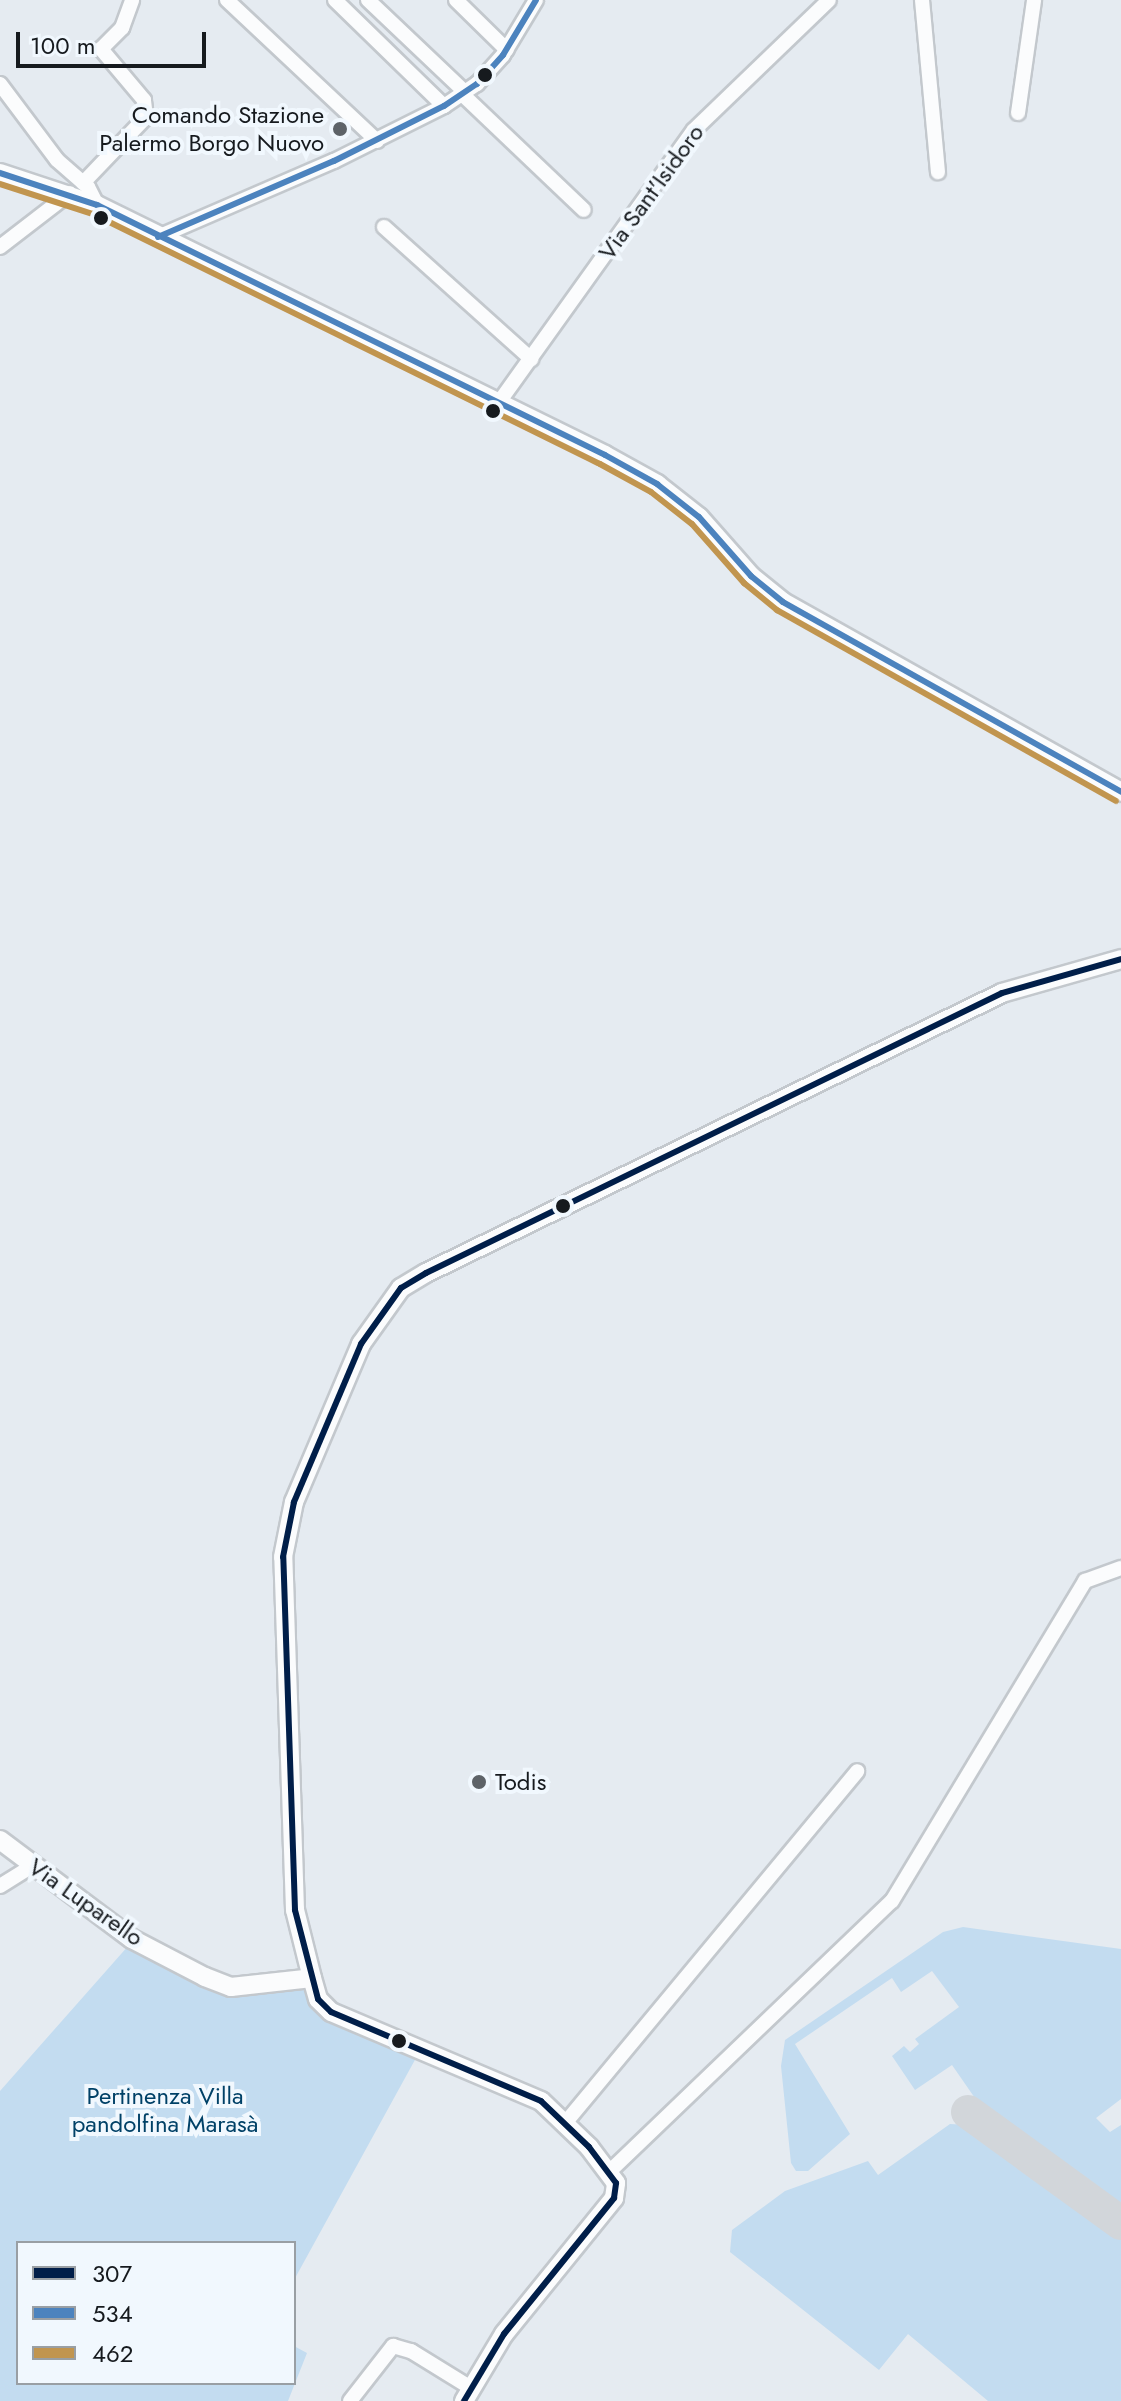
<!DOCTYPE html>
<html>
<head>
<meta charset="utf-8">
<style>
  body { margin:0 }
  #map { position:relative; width:1121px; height:2401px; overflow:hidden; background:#e5ebf1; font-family:Jost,sans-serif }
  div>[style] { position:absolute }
  .green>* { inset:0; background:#c3dcf0 }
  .taxiway>* { height:34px; margin:-17px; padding:0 17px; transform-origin:17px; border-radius:17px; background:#d2d6da }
  .roads { filter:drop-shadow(2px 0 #c3c8cd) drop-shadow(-2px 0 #c3c8cd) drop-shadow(0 2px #c3c8cd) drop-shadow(0 -2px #c3c8cd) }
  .minor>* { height:14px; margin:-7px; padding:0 7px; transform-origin:7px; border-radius:7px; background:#fbfcfd }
  .tertiary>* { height:18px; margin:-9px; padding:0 9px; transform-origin:9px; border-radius:9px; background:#fbfcfd }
  .bus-1>* { height:6px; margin:-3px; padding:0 3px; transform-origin:3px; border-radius:3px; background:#001e49 }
  .bus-2>* { height:6px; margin:-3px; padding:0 3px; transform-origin:3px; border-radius:3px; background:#4c83be }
  .bus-3>* { height:6px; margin:-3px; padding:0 3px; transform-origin:3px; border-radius:3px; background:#c1954f }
  .dots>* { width:22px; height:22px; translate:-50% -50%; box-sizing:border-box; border:4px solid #f1f8fe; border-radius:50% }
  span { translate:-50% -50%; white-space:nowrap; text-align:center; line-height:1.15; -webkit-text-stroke:8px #f1f8fe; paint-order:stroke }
  .poi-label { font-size:24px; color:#161a1e }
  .right { translate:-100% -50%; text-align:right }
  .left { translate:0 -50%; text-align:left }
  .street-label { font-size:24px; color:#161a1e }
  .park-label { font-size:24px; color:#004167 }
  .legend { position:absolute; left:16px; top:2241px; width:280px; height:144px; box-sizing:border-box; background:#f1f8fe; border:2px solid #999fa4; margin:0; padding:10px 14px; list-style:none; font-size:24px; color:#161a1e }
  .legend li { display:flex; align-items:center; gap:16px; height:40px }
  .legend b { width:40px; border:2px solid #999fa4 }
  .scale { position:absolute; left:16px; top:32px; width:190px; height:36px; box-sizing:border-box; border:4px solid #161a1e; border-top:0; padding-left:10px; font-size:24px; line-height:28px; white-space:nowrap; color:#161a1e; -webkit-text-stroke:6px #f1f8fe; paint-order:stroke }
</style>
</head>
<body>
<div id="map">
  <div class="green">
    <div style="clip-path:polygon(963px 1927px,1121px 1949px,1121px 2099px,1096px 2118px,1110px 2132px,1121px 2125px,1121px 2211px,986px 2114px,952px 2065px,915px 2090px,892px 2056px,904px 2046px,910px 2052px,919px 2044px,915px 2039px,959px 2007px,932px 1971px,901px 1992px,892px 1978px,795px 2044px,850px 2134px,808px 2171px,796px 2171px,791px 2163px,781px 2066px,785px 2040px,943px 1932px)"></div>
    <div style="clip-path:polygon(129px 1945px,200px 1981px,294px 1985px,307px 1992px,331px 2023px,416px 2058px,294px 2280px,294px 2243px,18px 2243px,18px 2383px,294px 2383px,294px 2346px,307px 2353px,288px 2401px,0 2401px,0 2091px)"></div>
    <div style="clip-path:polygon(950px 2124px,968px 2125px,1121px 2235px,1121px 2401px,988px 2401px,908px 2334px,879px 2370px,730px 2252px,732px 2230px,785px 2191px,868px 2161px,878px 2175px)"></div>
  </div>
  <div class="taxiway">
    <div style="left:968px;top:2112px;width:189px;rotate:36deg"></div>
  </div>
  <div class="roads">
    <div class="minor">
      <div style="left:227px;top:0;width:206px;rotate:43.2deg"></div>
      <div style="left:335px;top:0;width:152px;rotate:44.2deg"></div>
      <div style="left:368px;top:0;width:134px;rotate:43.5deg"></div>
      <div style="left:456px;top:0;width:71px;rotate:44.4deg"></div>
      <div style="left:922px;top:0;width:173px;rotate:84.7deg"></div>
      <div style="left:0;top:84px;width:95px;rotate:53.1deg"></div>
      <div style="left:57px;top:160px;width:41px;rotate:41.1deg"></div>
      <div style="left:88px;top:187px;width:20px;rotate:63deg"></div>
      <div style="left:462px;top:94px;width:168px;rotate:43.6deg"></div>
      <div style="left:1018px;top:113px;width:114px;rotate:-81.9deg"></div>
      <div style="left:83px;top:183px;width:91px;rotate:-46.3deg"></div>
      <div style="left:146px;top:117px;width:17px;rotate:-97deg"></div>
      <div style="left:144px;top:100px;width:67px;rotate:-130.1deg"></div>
      <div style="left:101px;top:49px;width:30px;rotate:-45deg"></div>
      <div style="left:122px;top:28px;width:30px;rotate:-70deg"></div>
      <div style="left:384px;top:227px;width:198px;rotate:41.9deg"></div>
      <div style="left:158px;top:237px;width:192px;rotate:-23.4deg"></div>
      <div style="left:334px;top:161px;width:123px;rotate:-26.6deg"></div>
      <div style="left:444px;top:106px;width:40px;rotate:-34deg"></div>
      <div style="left:477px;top:84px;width:39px;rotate:-48deg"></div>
      <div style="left:503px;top:55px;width:64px;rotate:-59deg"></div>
      <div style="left:0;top:247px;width:88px;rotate:-37.6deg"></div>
      <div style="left:497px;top:405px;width:338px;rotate:-54.4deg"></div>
      <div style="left:694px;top:130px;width:187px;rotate:-43.9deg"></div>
      <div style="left:0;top:1886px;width:39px;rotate:-32deg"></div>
      <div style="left:566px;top:2122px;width:456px;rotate:-50.3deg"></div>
      <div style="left:609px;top:2172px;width:392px;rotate:-43.8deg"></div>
      <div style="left:892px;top:1901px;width:374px;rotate:-58.9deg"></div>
      <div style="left:1085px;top:1581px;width:38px;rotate:-20deg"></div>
      <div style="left:350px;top:2401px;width:70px;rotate:-52deg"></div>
      <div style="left:393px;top:2346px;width:19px;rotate:16deg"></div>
      <div style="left:411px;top:2351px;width:70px;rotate:31.7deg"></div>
    </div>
    <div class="tertiary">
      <div style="left:0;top:173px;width:102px;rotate:18.3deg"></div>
      <div style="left:97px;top:205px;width:566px;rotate:26.2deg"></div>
      <div style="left:605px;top:455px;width:60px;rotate:29.1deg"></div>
      <div style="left:657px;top:484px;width:53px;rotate:38.2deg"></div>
      <div style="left:699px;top:517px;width:79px;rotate:48.6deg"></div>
      <div style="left:751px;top:576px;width:41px;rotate:39.1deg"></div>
      <div style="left:783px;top:602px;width:388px;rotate:29.3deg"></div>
      <div style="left:0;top:1840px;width:165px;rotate:36.9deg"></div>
      <div style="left:132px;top:1939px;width:82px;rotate:27.5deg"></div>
      <div style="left:205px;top:1977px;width:28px;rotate:21deg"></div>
      <div style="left:231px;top:1987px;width:81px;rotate:-6.3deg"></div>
      <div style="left:464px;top:2401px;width:78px;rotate:-59.2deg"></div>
      <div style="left:504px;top:2334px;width:175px;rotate:-51deg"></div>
      <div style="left:614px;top:2198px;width:15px;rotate:-82deg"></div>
      <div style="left:616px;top:2183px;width:45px;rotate:-126.9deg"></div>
      <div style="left:589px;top:2147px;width:66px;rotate:-136.2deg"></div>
      <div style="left:541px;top:2101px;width:228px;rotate:-157deg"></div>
      <div style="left:331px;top:2012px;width:18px;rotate:-135deg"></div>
      <div style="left:318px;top:1999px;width:22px;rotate:-106deg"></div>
      <div style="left:312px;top:1978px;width:70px;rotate:-104deg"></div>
      <div style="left:295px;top:1910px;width:353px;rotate:-91.9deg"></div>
      <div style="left:283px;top:1557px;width:56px;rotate:-78.7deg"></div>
      <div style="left:294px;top:1502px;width:172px;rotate:-67deg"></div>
      <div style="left:361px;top:1344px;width:69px;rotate:-54.5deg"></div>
      <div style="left:401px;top:1288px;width:29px;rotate:-31deg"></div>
      <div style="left:426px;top:1273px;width:640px;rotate:-25.92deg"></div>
      <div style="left:1002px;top:993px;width:124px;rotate:-15.9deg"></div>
    </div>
  </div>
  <div class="bus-1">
    <div style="left:464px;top:2401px;width:78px;rotate:-59.2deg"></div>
    <div style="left:504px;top:2334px;width:175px;rotate:-51deg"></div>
    <div style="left:614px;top:2198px;width:15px;rotate:-82deg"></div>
    <div style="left:616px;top:2183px;width:45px;rotate:-126.9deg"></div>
    <div style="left:589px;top:2147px;width:66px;rotate:-136.2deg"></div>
    <div style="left:541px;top:2101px;width:228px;rotate:-157deg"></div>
    <div style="left:331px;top:2012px;width:18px;rotate:-135deg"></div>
    <div style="left:318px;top:1999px;width:92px;rotate:-104.5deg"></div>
    <div style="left:295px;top:1910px;width:353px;rotate:-91.9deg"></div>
    <div style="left:283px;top:1557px;width:56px;rotate:-78.7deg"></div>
    <div style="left:294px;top:1502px;width:172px;rotate:-67deg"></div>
    <div style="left:361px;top:1344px;width:69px;rotate:-54.5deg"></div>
    <div style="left:401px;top:1288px;width:29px;rotate:-31deg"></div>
    <div style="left:426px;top:1273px;width:640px;rotate:-25.92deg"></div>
    <div style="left:1002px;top:993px;width:124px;rotate:-15.9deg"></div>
  </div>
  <div class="bus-2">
    <div style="left:0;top:173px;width:102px;rotate:18.3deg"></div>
    <div style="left:97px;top:205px;width:566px;rotate:26.2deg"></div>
    <div style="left:605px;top:455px;width:60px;rotate:29.1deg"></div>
    <div style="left:657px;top:484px;width:53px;rotate:38.2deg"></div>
    <div style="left:699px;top:517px;width:79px;rotate:48.6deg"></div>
    <div style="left:751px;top:576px;width:41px;rotate:39.1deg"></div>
    <div style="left:783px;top:602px;width:388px;rotate:29.3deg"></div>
    <div style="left:158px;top:237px;width:192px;rotate:-23.4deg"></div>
    <div style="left:334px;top:161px;width:123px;rotate:-26.6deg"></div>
    <div style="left:444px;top:106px;width:40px;rotate:-34deg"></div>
    <div style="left:477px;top:84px;width:39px;rotate:-48deg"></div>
    <div style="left:503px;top:55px;width:64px;rotate:-59deg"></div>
  </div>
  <div class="bus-3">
    <div style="left:0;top:184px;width:98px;rotate:17.9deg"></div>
    <div style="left:93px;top:214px;width:565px;rotate:26.25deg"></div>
    <div style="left:600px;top:464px;width:58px;rotate:28.8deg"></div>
    <div style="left:651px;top:492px;width:52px;rotate:38deg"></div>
    <div style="left:692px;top:524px;width:79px;rotate:48.6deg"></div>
    <div style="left:744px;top:583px;width:43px;rotate:39.3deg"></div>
    <div style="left:777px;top:610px;width:389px;rotate:29.4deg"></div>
  </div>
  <div class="dots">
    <div style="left:485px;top:75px;background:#161a1e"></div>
    <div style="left:340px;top:129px;background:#5e6368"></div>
    <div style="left:101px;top:218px;background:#161a1e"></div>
    <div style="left:493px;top:411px;background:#161a1e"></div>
    <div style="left:563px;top:1206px;background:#161a1e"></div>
    <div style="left:479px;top:1782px;background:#5e6368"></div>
    <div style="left:399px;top:2041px;background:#161a1e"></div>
  </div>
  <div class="poi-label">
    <span class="right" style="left:324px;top:129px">Comando Stazione<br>Palermo Borgo Nuovo</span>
    <span class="left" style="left:495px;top:1782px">Todis</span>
  </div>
  <div class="street-label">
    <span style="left:651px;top:192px;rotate:-54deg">Via Sant'Isidoro</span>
    <span style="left:86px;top:1902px;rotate:35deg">Via Luparello</span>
  </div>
  <div class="park-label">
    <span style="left:165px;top:2110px">Pertinenza Villa<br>pandolfina Marasà</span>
  </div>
  <ul class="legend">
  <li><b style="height:10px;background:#001e49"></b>307</li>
  <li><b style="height:10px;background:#4c83be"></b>534</li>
  <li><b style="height:10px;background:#c1954f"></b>462</li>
  </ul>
  <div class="scale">100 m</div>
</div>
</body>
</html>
